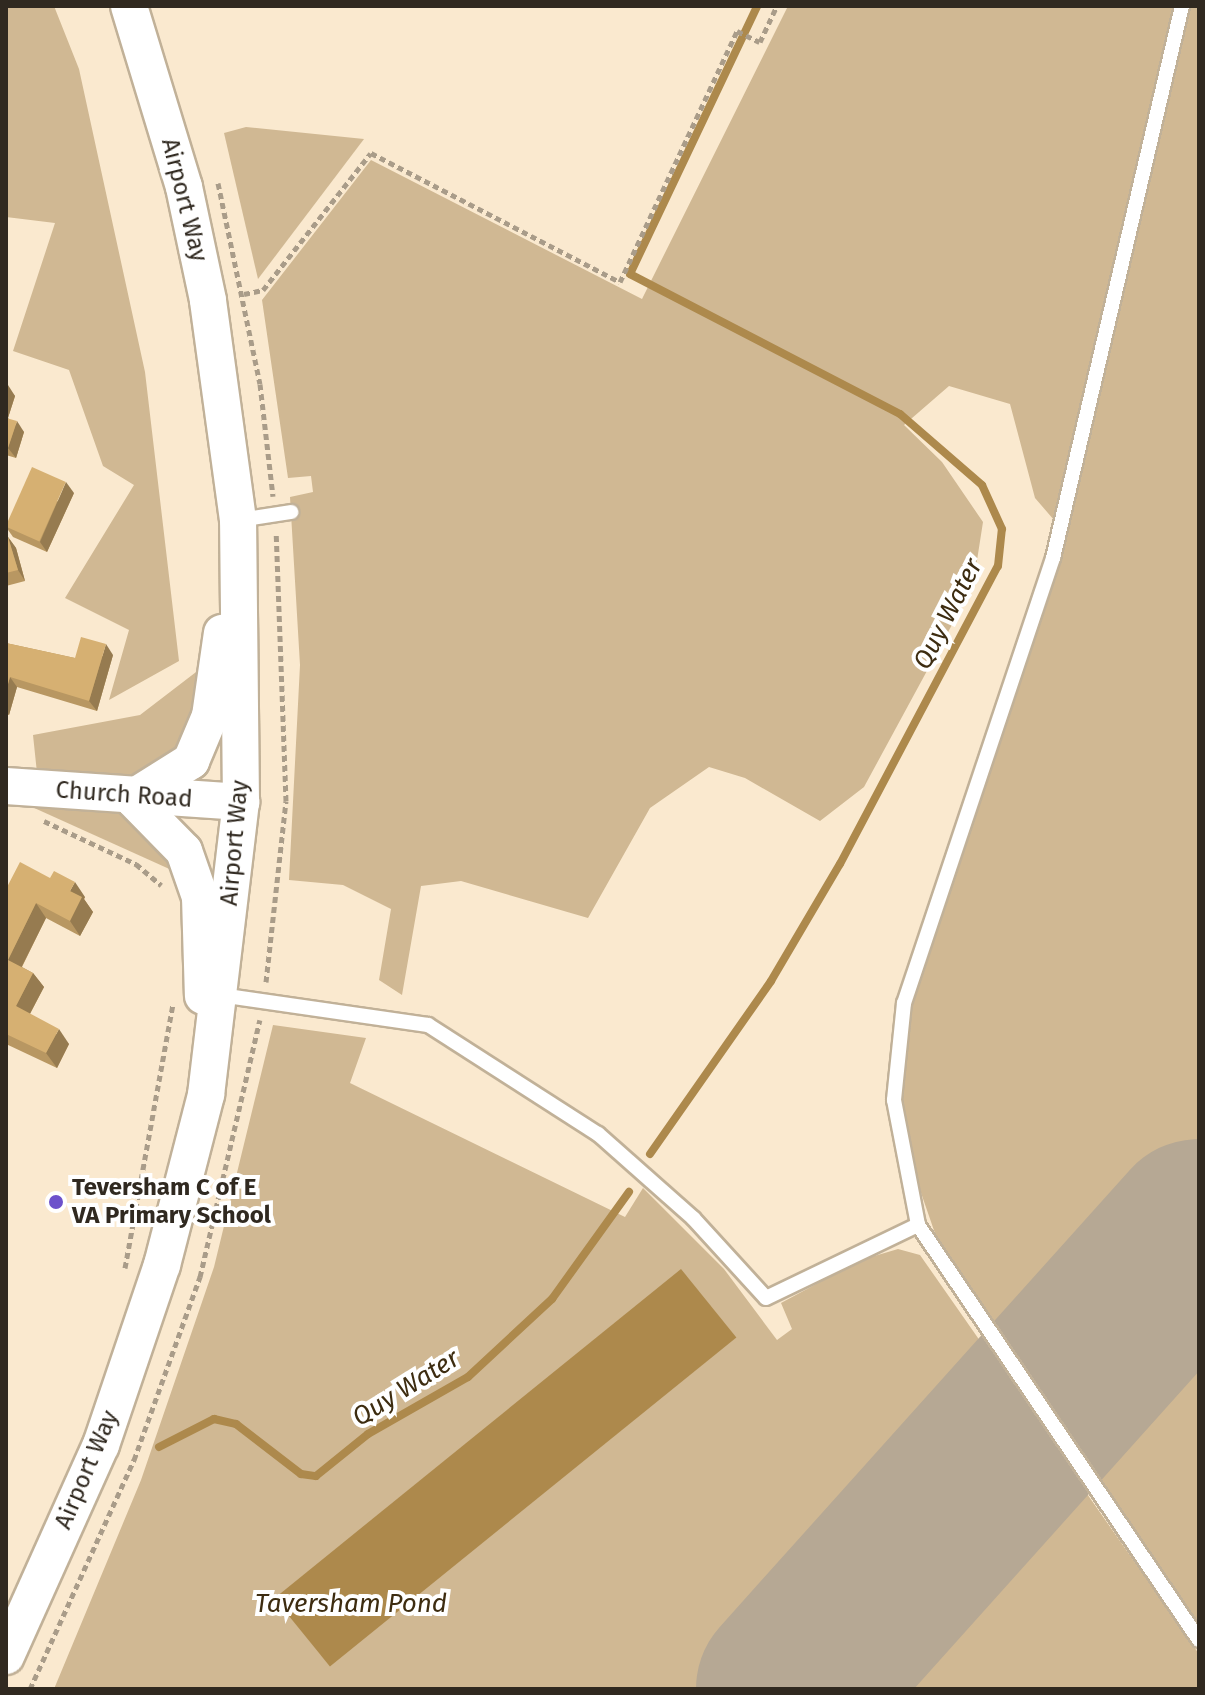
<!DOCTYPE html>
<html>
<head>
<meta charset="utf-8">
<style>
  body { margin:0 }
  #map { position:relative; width:1205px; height:1695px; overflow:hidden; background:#fae9cf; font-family:"Fira Sans",sans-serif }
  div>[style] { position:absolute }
  .green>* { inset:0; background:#d0b893 }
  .water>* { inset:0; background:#ad894c; transform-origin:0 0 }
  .stream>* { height:8px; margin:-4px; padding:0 4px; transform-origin:4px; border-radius:4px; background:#ad894c }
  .runway>* { height:186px; margin:-93px; padding:0 93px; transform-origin:93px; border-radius:93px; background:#b6a894 }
  .path>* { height:5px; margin-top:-2.5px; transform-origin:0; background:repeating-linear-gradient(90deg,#a99c89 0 6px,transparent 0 10px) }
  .roads { filter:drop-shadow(2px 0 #c1b198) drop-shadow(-2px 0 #c1b198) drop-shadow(0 2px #c1b198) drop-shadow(0 -2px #c1b198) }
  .service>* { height:14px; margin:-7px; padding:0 7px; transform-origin:7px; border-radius:7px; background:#fff }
  .tertiary>* { height:36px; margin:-18px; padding:0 18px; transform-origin:18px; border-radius:18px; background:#fff }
  .wall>* { inset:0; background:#b89762 }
  .shaded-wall>* { inset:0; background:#967b50 }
  .building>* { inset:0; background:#d6b072; transform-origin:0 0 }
  .dots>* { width:22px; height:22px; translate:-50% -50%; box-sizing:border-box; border:4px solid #fff; border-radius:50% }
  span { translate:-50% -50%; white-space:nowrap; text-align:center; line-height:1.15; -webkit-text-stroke:8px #fff; paint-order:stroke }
  .street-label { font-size:24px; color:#302920 }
  .poi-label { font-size:24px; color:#302920; font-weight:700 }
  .left { translate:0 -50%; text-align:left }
  .water-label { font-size:26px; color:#3d2c10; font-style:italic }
  .frame { position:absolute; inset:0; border:8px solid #302920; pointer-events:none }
</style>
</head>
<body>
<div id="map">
  <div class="green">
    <div style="clip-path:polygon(6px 6px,54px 6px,79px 69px,145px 372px,179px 661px,109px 700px,129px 630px,65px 598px,134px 485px,103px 466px,69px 370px,13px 351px,55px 223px,6px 217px)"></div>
    <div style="clip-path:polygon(788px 6px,1173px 6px,1054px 520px,1035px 498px,1010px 404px,949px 386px,904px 425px,942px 462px,983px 522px,973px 586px,864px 787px,820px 821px,745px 778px,709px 767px,650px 808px,588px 918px,461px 881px,421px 886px,402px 995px,379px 980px,391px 909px,343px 885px,289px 880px,300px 665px,290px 497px,313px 492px,311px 476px,288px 478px,262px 300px,371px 160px,642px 299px)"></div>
    <div style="clip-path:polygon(1191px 6px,1199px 6px,1199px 1625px,939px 1245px,909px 1158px,901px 1092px,912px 998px,1069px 528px)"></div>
    <div style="clip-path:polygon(246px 127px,364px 139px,258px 279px,224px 133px)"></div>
    <div style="clip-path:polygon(200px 669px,193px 727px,174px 757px,148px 772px,110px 778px,37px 773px,33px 735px,140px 715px)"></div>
    <div style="clip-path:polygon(21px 802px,117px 811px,148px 825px,176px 872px)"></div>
    <div style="clip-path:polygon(273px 1025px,366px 1038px,350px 1083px,625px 1217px,643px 1188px,724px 1269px,777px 1340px,792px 1329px,781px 1303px,861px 1260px,898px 1249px,920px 1255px,1199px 1654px,1199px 1689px,54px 1689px,141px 1480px,214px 1267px)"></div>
  </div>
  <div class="water">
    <div style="left:681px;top:1269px;width:88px;height:523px;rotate:51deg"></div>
  </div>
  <div class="stream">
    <div style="left:650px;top:1154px;width:211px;rotate:-55deg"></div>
    <div style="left:771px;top:981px;width:136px;rotate:-59.5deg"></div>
    <div style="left:840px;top:864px;width:337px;rotate:-62.1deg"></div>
    <div style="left:998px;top:566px;width:37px;rotate:-84deg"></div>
    <div style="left:1002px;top:529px;width:48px;rotate:-114.4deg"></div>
    <div style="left:982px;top:485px;width:108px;rotate:-139.1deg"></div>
    <div style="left:900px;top:414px;width:304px;rotate:-152.6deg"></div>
    <div style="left:630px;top:274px;width:297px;rotate:-64.6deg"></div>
    <div style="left:159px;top:1447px;width:62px;rotate:-27deg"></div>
    <div style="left:214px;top:1419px;width:23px;rotate:13deg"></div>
    <div style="left:236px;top:1424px;width:82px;rotate:37.6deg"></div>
    <div style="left:301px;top:1474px;width:15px;rotate:8deg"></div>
    <div style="left:316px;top:1476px;width:67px;rotate:-38.9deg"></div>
    <div style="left:368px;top:1434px;width:115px;rotate:-29.7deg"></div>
    <div style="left:468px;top:1377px;width:115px;rotate:-42.9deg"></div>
    <div style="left:552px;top:1299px;width:132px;rotate:-54.3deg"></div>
  </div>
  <div class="runway">
    <div style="left:789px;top:1689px;width:614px;rotate:-48.1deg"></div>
  </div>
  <div class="path">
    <div style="left:218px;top:183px;width:205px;rotate:78.2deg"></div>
    <div style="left:260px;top:384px;width:113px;rotate:83.4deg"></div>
    <div style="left:244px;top:294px;width:19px;rotate:-12deg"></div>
    <div style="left:263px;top:290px;width:174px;rotate:-51.8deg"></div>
    <div style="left:371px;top:153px;width:280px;rotate:27.4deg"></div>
    <div style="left:620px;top:282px;width:277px;rotate:-65deg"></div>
    <div style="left:737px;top:31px;width:25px;rotate:26deg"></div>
    <div style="left:760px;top:42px;width:40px;rotate:-65deg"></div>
    <div style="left:44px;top:821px;width:102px;rotate:25.1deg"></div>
    <div style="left:136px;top:864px;width:33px;rotate:40deg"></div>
    <div style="left:266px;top:982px;width:182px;rotate:-83.7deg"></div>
    <div style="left:286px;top:801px;width:268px;rotate:-92.1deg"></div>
    <div style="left:125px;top:1268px;width:269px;rotate:-79.7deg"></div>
    <div style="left:30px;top:1689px;width:252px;rotate:-65.6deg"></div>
    <div style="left:134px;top:1460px;width:195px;rotate:-70.2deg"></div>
    <div style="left:200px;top:1277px;width:264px;rotate:-76.9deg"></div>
  </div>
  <div class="roads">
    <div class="service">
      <div style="left:1182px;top:6px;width:567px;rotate:103.15deg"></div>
      <div style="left:1053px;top:558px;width:469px;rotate:108.5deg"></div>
      <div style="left:904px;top:1003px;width:98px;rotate:95.9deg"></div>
      <div style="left:894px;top:1100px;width:127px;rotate:79.1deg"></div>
      <div style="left:918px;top:1225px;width:501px;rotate:55.9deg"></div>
      <div style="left:239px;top:520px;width:53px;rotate:-8.7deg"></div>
      <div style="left:220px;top:995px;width:210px;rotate:8.2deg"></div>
      <div style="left:428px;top:1025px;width:202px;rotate:32.7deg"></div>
      <div style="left:598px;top:1134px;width:127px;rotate:41.5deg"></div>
      <div style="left:693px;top:1218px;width:108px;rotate:47.6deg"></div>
      <div style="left:766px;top:1298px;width:169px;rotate:-25.7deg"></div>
    </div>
    <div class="tertiary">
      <div style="left:6px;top:786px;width:236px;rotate:3.9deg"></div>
      <div style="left:132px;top:798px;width:74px;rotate:45.5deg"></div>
      <div style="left:184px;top:851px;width:49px;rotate:70.8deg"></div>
      <div style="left:200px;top:897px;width:99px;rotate:88.3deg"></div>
      <div style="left:132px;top:798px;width:70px;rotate:-32.1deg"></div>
      <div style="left:191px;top:761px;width:49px;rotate:-67.1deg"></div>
      <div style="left:210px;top:716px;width:84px;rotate:-81.8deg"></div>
      <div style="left:6px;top:1656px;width:231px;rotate:-65.8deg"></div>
      <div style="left:101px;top:1445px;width:190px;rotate:-71.3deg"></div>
      <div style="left:162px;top:1265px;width:176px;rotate:-75.5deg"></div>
      <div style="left:206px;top:1095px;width:295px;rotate:-83.2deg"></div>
      <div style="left:241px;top:802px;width:282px;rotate:-90.6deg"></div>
      <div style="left:238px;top:520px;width:222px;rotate:-97.8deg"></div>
      <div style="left:208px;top:300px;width:116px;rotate:-102deg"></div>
      <div style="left:184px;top:187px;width:189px;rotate:-106.9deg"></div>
    </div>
  </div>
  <div class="wall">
    <div style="clip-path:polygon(6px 385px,15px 396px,8px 418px,24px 432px,16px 458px,6px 455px)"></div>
    <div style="clip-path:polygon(74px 493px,47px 552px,13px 537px,6px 527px)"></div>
    <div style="clip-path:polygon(8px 537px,16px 548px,25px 581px,6px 586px,6px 538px)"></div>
    <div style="clip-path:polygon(6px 643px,75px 658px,113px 655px,97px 711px,17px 687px,9px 715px,6px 714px)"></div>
    <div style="clip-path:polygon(6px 889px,85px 897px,84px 899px,93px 912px,80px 936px,46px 918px,22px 967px,33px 973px,44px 987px,30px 1014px,69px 1044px,57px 1068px,6px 1044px)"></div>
  </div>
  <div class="shaded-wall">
    <div style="clip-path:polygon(8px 385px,15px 396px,6px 424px,6px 390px)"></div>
    <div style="clip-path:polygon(17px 421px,24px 432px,16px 458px,8px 448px)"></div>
    <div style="clip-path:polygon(66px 482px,74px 493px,47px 552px,40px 542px)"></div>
    <div style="clip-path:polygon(8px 537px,16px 548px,25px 581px,18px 570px)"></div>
    <div style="clip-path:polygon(106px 644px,113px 655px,97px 711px,89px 701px)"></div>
    <div style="clip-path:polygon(10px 677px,17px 687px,9px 715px,6px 710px,6px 691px)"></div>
    <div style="clip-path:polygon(75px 882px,85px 897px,84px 899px,93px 912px,80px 936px,70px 921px,70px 891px)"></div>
    <div style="clip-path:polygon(36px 903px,46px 918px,18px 974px,8px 960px)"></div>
    <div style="clip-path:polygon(33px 973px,44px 987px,26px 1021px,16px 1006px)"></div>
    <div style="clip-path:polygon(59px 1029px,69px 1044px,57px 1068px,46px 1053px)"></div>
  </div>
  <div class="building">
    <div style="clip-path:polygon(6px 418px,17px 421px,8px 448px,6px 447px)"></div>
    <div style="left:32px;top:467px;width:37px;height:65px;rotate:24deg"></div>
    <div style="clip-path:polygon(8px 537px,18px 570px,6px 573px,6px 538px)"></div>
    <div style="clip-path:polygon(81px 637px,106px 644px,89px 701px,10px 677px,6px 691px,6px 643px,75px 658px)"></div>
    <div style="clip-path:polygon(20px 862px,50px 878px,54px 871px,75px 882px,70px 891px,82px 897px,70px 921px,36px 903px,8px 960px,33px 973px,16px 1006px,59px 1029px,46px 1053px,6px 1034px,6px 889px)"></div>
  </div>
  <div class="dots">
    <div style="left:56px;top:1202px;background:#6d51cb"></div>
  </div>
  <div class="street-label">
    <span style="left:184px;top:200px;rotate:76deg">Airport Way</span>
    <span style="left:124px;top:795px;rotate:4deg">Church Road</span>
    <span style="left:235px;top:843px;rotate:-85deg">Airport Way</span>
    <span style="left:87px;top:1470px;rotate:-67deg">Airport Way</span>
  </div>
  <div class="poi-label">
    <span class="left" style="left:72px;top:1202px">Teversham C of E<br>VA Primary School</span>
  </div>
  <div class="water-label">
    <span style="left:948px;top:614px;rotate:-63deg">Quy Water</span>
    <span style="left:406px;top:1388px;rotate:-32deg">Quy Water</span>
    <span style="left:351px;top:1604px">Taversham Pond</span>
  </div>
  <div class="frame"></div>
</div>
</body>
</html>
